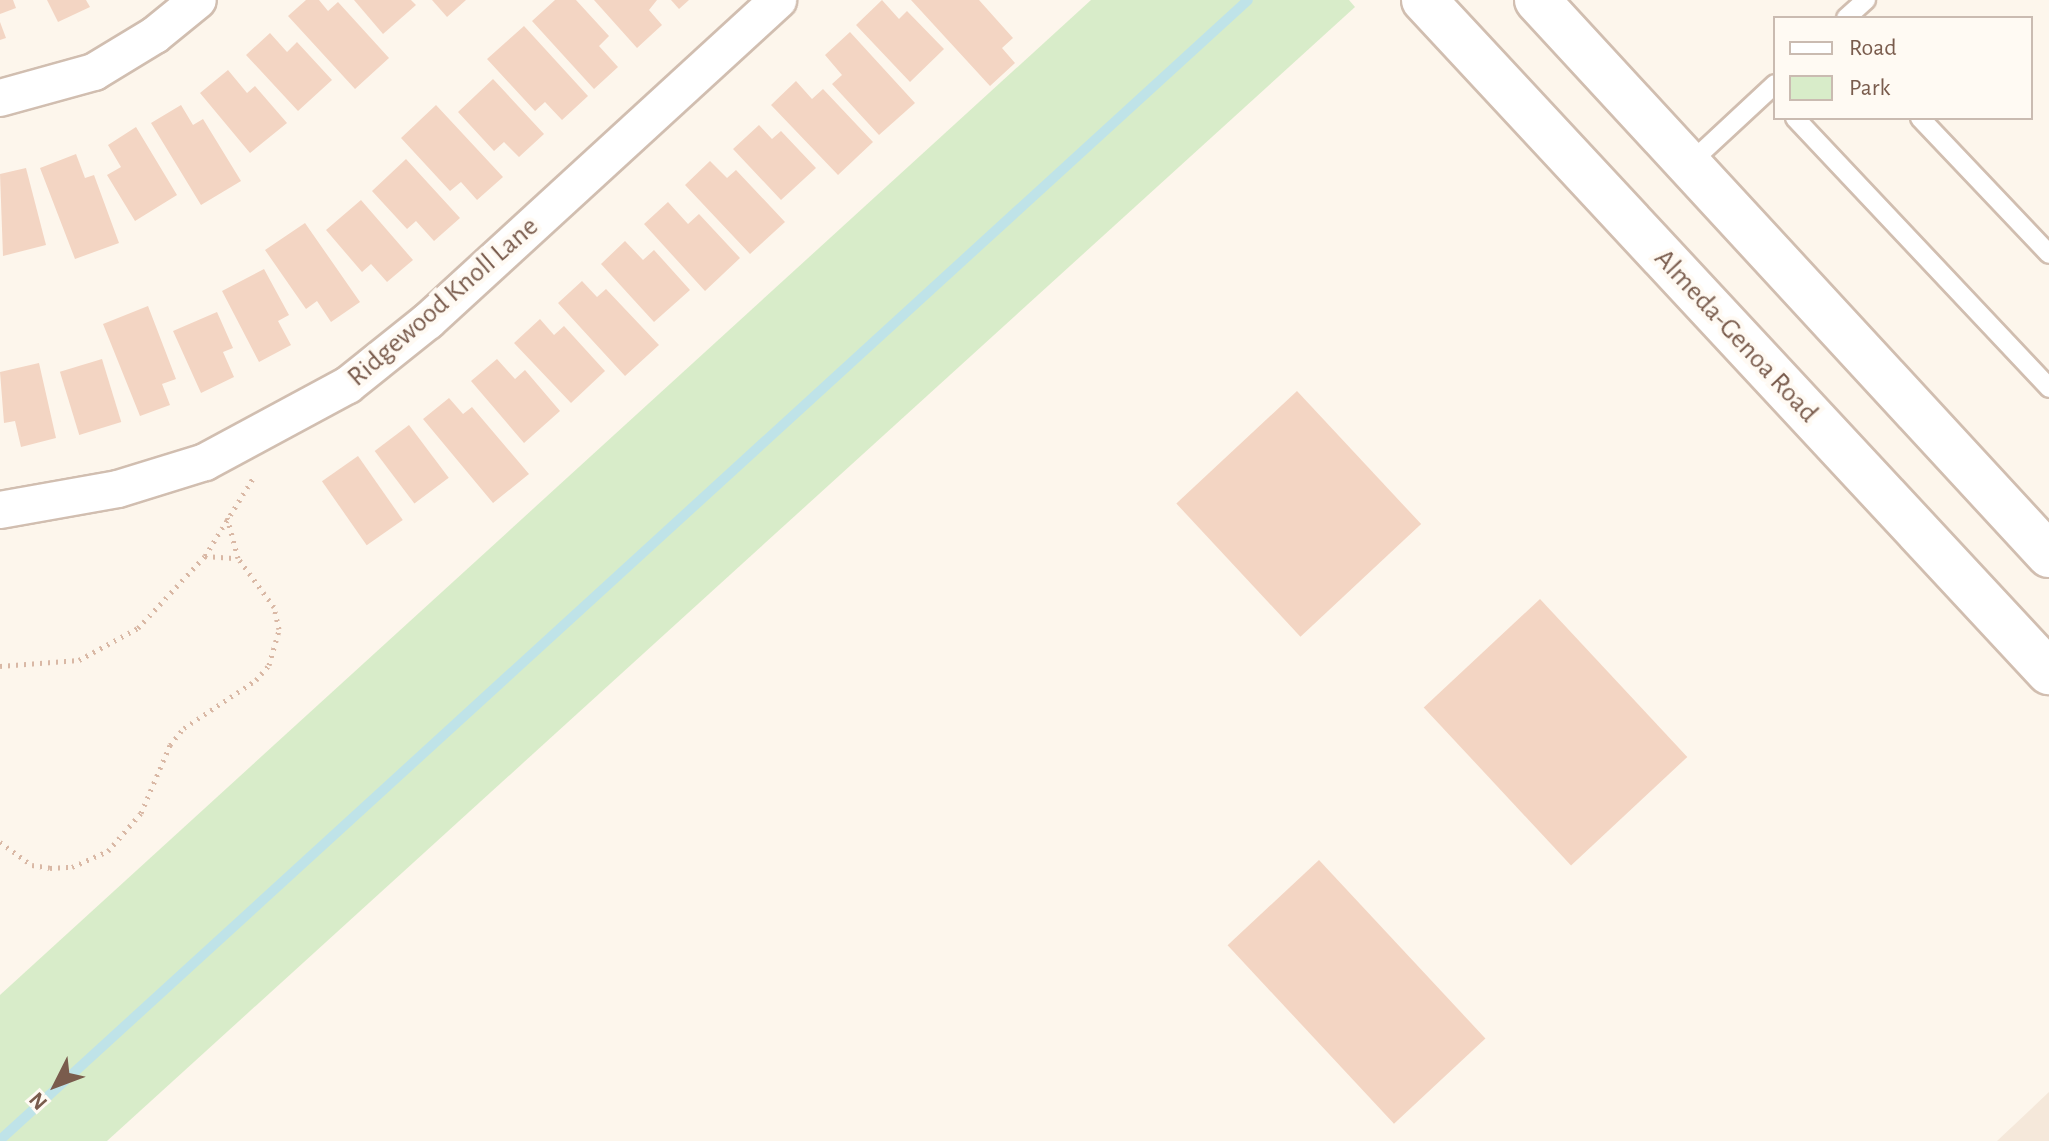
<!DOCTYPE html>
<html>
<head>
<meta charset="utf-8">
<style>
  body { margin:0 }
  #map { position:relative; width:2049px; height:1141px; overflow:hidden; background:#fdf6ec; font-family:"Alegreya Sans",sans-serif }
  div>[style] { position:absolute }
  .residential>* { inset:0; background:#f5e8da }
  .green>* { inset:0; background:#d8ecc9 }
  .stream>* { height:10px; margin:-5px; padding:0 5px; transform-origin:5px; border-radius:5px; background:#bfe3e8 }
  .building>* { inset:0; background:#f3d5c3; transform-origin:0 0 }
  .path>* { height:5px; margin-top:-2.5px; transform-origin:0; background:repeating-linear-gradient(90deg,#d9b8a5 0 2px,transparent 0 8px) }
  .roads { filter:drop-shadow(2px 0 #d1beb0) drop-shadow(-2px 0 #d1beb0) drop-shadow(0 2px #d1beb0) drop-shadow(0 -2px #d1beb0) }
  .lane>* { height:18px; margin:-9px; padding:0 9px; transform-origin:9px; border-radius:9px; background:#fff }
  .street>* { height:36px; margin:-18px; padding:0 18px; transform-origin:18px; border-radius:18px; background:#fff }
  .secondary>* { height:44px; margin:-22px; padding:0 22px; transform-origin:22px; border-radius:22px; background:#fff }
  span { translate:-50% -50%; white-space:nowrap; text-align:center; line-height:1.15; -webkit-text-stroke:8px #fffaf3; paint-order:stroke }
  .street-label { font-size:28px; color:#7a5c4d }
  .legend { position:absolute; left:1773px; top:16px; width:260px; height:104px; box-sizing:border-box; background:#fffaf3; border:2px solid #cabbb1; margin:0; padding:10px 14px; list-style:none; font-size:24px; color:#7a5c4d }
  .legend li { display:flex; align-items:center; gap:16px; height:40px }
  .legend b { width:40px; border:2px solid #cabbb1 }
  .north { position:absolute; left:16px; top:1045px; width:80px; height:80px; -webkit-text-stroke:6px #fffaf3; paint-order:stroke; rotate:228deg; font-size:22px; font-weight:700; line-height:32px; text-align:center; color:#7a5c4d }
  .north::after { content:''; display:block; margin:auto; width:28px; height:36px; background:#7a5c4d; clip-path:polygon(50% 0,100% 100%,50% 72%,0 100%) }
</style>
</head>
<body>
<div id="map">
  <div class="residential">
    <div style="clip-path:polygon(2049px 1092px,2049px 1141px,1997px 1141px)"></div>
  </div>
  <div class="green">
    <div style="clip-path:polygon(1091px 0,1349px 0,1355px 7px,107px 1141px,0 1141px,0 995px)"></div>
  </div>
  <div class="stream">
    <div style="left:0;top:1140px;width:1690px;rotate:-42.41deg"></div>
  </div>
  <div class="building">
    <div style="clip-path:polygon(0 0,13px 0,16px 8px,0 14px)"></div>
    <div style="clip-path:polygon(47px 0,86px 0,90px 7px,58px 22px)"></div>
    <div style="clip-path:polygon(306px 0,319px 0,328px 11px,338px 2px,389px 58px,355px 89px,288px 16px)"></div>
    <div style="clip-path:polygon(354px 0,411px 0,416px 5px,383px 34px)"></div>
    <div style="clip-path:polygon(432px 0,466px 0,447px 17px)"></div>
    <div style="clip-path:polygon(555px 0,576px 0,609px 36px,599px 46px,618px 67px,594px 89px,532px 21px)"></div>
    <div style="clip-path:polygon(594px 0,657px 0,649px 10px,662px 25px,637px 48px)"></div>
    <div style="clip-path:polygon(671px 0,689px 0,679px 9px)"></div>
    <div style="clip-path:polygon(882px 0,899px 19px,907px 11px,944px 49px,910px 82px,856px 25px)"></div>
    <div style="clip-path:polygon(911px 0,979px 0,1013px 38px,1002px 48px,1015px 63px,990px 86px)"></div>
    <div style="clip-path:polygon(0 22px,6px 38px,0 40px)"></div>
    <div style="clip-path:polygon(524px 26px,588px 96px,562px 120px,545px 102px,535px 111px,487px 59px)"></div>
    <div style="clip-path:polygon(850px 32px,915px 103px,879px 135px,832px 84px,842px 75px,825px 55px)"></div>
    <div style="clip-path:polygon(270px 33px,287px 52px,297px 42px,332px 80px,298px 111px,246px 55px)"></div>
    <div style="clip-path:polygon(228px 70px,247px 93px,255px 86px,287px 123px,250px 153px,200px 93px)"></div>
    <div style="clip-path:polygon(493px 79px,544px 134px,519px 157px,504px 142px,494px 151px,458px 112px)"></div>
    <div style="clip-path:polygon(796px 81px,812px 99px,823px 89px,873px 142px,838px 175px,771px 105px)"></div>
    <div style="clip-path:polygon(181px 105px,193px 125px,203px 119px,241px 181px,201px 205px,151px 123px)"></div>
    <div style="clip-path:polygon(436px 105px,503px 177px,477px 200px,461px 182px,450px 191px,401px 138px)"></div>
    <div style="clip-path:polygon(759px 125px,772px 139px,781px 131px,816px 168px,781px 200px,733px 149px)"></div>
    <div style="clip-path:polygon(136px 127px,177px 195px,135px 221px,107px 175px,121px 167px,108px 145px)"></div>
    <div style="clip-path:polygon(76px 154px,85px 178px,94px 175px,119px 243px,75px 259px,40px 168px)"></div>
    <div style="clip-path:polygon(406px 159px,460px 218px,434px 241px,416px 221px,407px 229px,372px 191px)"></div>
    <div style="clip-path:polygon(710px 161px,727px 178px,736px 170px,785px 222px,750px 254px,685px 185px)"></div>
    <div style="clip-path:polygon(26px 168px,46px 245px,3px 256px,0 174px)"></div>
    <div style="clip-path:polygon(361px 200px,413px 260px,387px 282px,371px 264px,362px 272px,326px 230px)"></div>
    <div style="clip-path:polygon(668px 202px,688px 224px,699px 214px,740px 258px,705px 291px,644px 224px)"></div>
    <div style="clip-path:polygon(305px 223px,360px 302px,331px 322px,317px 301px,306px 309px,265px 250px)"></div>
    <div style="clip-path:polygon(625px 241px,643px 260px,654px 250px,690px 290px,654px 322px,601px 264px)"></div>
    <div style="clip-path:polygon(264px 269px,289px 315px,278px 321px,291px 345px,259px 362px,222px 291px)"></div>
    <div style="clip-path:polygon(582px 281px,597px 297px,606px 289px,659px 345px,625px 376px,558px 303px)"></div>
    <div style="clip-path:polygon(148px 306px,176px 379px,162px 384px,170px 405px,140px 416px,103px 324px)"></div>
    <div style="clip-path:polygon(217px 312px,233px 348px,223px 352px,234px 377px,201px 393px,173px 331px)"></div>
    <div style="clip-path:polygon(540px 319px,554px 335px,564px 326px,605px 371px,571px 403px,514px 343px)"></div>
    <div style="left:102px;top:359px;width:66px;height:44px;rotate:73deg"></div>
    <div style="clip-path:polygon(497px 359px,515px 379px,525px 370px,560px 411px,524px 443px,471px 381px)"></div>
    <div style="clip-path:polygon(39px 363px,56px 438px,21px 447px,15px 421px,4px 423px,0 372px)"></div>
    <div style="left:1297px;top:391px;width:182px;height:165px;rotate:47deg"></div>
    <div style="clip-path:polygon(449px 398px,463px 414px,472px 407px,529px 474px,493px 503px,423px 419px)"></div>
    <div style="left:409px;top:425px;width:66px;height:43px;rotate:53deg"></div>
    <div style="left:358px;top:456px;width:78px;height:44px;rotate:55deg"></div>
    <div style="left:1540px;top:599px;width:216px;height:159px;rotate:47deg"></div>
    <div style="left:1319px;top:860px;width:244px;height:125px;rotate:47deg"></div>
  </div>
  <div class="path">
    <div style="left:205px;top:556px;width:32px;rotate:4deg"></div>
    <div style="left:0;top:666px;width:79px;rotate:-4.3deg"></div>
    <div style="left:79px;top:660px;width:67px;rotate:-28.5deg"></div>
    <div style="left:138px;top:628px;width:98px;rotate:-47.1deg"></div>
    <div style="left:205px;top:556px;width:95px;rotate:-58.3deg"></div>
    <div style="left:0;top:842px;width:39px;rotate:36deg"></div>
    <div style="left:32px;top:865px;width:18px;rotate:9deg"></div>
    <div style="left:50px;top:868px;width:22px;rotate:-3deg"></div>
    <div style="left:72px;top:867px;width:39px;rotate:-24deg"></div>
    <div style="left:108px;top:851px;width:50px;rotate:-49deg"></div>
    <div style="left:141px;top:813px;width:74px;rotate:-66.9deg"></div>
    <div style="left:170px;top:745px;width:22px;rotate:-51deg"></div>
    <div style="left:184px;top:728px;width:87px;rotate:-33.7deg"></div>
    <div style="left:256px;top:680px;width:20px;rotate:-49deg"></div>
    <div style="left:269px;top:665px;width:37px;rotate:-74deg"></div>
    <div style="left:279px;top:629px;width:23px;rotate:-103deg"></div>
    <div style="left:274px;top:607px;width:61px;rotate:-126.3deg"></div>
    <div style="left:238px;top:558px;width:42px;rotate:-105deg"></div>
  </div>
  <div class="roads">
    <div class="lane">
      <div style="left:1846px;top:18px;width:27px;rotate:-42deg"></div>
      <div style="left:1795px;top:118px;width:371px;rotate:46.7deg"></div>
      <div style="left:1920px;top:118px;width:187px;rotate:46.5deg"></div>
      <div style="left:1689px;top:164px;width:117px;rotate:-42.9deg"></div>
    </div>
    <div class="street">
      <div style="left:0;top:98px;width:98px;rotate:-15.5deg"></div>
      <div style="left:94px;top:72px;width:71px;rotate:-31.2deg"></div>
      <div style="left:155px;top:35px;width:55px;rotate:-39.1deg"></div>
      <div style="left:0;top:510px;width:120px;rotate:-10.1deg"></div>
      <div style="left:118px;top:489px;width:91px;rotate:-17.2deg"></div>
      <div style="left:205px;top:462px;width:162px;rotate:-28.3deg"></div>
      <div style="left:348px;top:385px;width:102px;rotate:-38.7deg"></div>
      <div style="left:428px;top:321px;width:475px;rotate:-42.5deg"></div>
    </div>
    <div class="secondary">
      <div style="left:1424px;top:0;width:918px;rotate:47.08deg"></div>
      <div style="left:1537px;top:0;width:755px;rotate:47.31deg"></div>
    </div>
  </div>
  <div class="street-label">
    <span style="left:443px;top:302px;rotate:-41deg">Ridgewood Knoll Lane</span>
    <span style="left:1736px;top:336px;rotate:47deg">Almeda-Genoa Road</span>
  </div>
  <ul class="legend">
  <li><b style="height:10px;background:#fff"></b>Road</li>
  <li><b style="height:22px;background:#d8ecc9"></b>Park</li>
  </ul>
  <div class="north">N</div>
</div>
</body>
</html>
